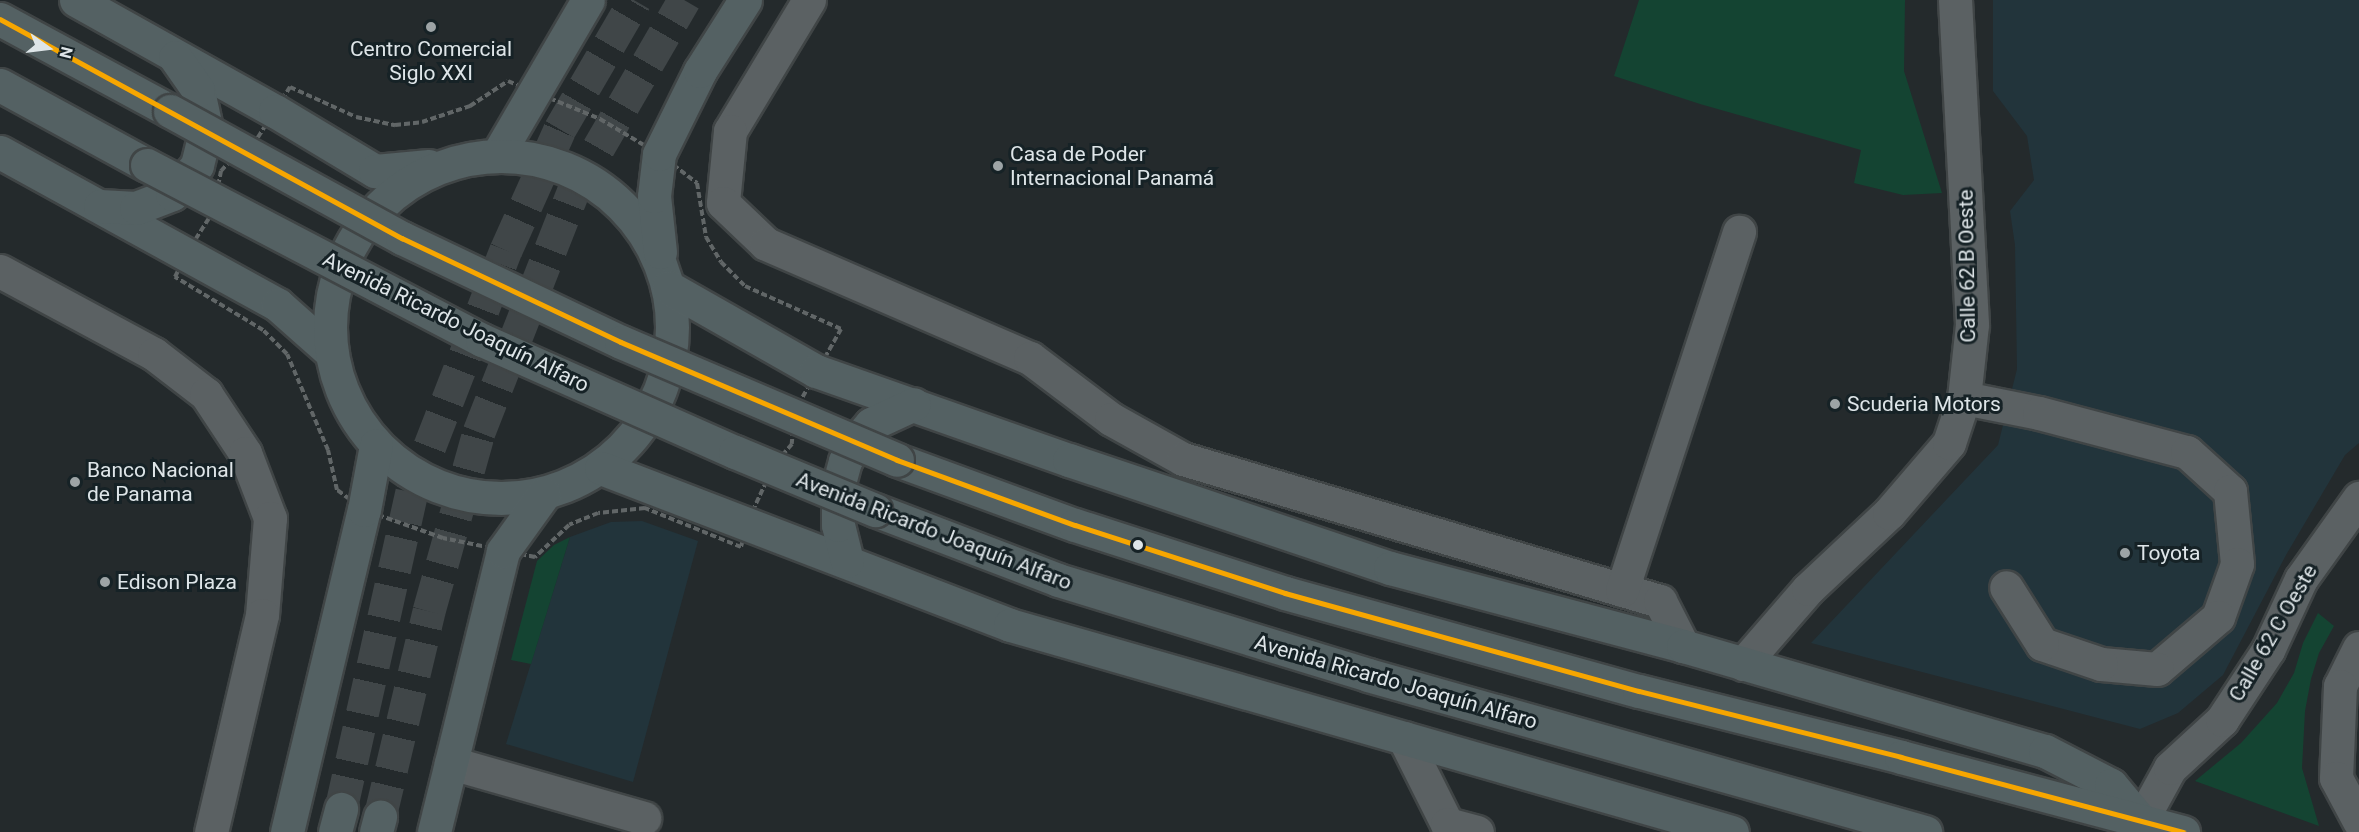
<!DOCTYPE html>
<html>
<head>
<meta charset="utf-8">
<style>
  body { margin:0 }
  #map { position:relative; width:2359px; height:832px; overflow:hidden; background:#242a2c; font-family:Roboto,sans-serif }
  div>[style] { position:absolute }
  .built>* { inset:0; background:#22343b }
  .green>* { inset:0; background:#144432 }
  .major-tunnel>* { height:33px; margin-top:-16.5px; transform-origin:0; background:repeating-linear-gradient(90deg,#404648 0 33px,transparent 0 49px) }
  .path>* { height:4px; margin-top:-2px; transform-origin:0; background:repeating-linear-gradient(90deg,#616667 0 6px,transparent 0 9px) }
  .roads { filter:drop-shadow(2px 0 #404546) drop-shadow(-2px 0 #404546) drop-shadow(0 2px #404546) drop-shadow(0 -2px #404546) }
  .minor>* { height:33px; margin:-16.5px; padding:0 16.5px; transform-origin:16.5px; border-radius:16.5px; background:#5b6163 }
  .major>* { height:33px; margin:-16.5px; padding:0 16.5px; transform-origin:16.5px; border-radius:16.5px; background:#546163 }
  .major>.ring { margin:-16.5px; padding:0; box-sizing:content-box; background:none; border:33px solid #546163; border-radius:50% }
  .bridges { filter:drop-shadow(2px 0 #404546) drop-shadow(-2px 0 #404546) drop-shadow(0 2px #404546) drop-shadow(0 -2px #404546) }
  .major-bridge>* { height:33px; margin:-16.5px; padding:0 16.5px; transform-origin:16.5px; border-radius:16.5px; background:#546163 }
  .bus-1>* { height:4.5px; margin:-2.25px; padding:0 2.25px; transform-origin:2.25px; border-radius:2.25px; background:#f7a600 }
  .dots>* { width:16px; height:16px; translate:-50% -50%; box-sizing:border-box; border:3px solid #162226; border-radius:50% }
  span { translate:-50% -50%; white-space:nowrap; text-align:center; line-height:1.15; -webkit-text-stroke:6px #162226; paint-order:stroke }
  .poi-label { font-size:21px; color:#dee5e8 }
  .left { translate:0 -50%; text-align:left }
  .street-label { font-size:21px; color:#dee5e8 }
  .north { position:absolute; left:18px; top:18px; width:60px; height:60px; -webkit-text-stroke:4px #162226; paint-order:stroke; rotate:104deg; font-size:16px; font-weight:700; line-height:24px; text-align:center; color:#dee5e8 }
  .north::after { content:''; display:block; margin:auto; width:21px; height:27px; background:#dee5e8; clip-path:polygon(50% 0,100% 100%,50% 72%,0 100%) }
</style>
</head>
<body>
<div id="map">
  <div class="built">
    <div style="clip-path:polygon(1993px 0,2359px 0,2359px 443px,2345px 455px,2286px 555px,2223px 675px,2178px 713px,2140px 729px,1811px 643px,1998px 445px,2017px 369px,2015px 245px,2010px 211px,2034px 180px,2027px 136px,1993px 91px)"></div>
    <div style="clip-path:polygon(642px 521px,698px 541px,633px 782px,506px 744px,570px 537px,611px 522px)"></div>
  </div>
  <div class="green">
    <div style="clip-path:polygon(1639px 0,1905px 0,1904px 71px,1942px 193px,1903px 195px,1854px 183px,1861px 150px,1700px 104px,1614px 76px)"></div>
    <div style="clip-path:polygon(570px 537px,531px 664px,511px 660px,537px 561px,554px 545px)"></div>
    <div style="clip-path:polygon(2318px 613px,2334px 626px,2319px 653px,2311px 679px,2305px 711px,2302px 768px,2319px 826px,2195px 781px,2241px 743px,2277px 703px,2294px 673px,2303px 643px)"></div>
  </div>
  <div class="major-tunnel">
    <div style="left:341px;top:809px;width:325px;rotate:-77.4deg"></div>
    <div style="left:412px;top:492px;width:260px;rotate:-68.8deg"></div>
    <div style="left:506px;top:250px;width:133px;rotate:-65.9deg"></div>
    <div style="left:560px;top:129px;width:149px;rotate:-59.8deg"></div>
    <div style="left:380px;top:817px;width:212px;rotate:-76.6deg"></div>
    <div style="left:429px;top:611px;width:186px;rotate:-74.4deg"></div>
    <div style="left:479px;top:432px;width:260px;rotate:-68.6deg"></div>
    <div style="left:574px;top:190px;width:220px;rotate:-59.9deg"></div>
  </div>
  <div class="path">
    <div style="left:508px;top:81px;width:100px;rotate:22.4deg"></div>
    <div style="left:600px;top:119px;width:69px;rotate:30.7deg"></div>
    <div style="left:659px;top:154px;width:48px;rotate:37.3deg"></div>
    <div style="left:697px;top:183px;width:55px;rotate:80.5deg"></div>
    <div style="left:706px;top:237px;width:29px;rotate:59deg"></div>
    <div style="left:721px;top:262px;width:34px;rotate:45deg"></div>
    <div style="left:745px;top:286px;width:105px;rotate:24.1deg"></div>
    <div style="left:841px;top:329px;width:95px;rotate:119.5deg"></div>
    <div style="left:794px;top:412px;width:32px;rotate:94deg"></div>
    <div style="left:792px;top:444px;width:28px;rotate:131deg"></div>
    <div style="left:774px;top:465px;width:64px;rotate:115deg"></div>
    <div style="left:747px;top:523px;width:25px;rotate:104deg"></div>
    <div style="left:741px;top:547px;width:104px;rotate:-157.9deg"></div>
    <div style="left:645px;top:508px;width:47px;rotate:173.9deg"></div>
    <div style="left:598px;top:513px;width:31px;rotate:158deg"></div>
    <div style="left:569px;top:525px;width:47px;rotate:136.7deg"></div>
    <div style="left:535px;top:557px;width:94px;rotate:-168.3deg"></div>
    <div style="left:443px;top:538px;width:84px;rotate:-160.5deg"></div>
    <div style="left:364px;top:510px;width:34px;rotate:-143deg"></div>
    <div style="left:337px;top:490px;width:41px;rotate:-102.7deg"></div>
    <div style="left:328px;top:450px;width:104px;rotate:-113.1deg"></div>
    <div style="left:287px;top:354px;width:34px;rotate:-135deg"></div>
    <div style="left:263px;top:330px;width:103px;rotate:-148.9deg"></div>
    <div style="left:175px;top:277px;width:25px;rotate:-64deg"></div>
    <div style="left:186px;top:254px;width:50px;rotate:-57.3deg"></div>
    <div style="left:213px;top:212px;width:42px;rotate:-79deg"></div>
    <div style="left:221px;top:171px;width:13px;rotate:-48deg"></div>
    <div style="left:230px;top:161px;width:28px;rotate:-35deg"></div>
    <div style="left:253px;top:145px;width:69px;rotate:-57.5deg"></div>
    <div style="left:290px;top:87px;width:72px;rotate:24.4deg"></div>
    <div style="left:356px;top:117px;width:40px;rotate:12deg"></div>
    <div style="left:395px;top:125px;width:27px;rotate:-6deg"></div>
    <div style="left:422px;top:122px;width:51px;rotate:-18.4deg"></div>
    <div style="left:470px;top:106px;width:45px;rotate:-33.3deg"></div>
  </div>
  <div class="roads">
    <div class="minor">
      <div style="left:809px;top:0;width:153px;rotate:121.1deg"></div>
      <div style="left:730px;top:131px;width:72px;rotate:95.6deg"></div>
      <div style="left:723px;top:203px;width:59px;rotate:43.6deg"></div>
      <div style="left:766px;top:244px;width:288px;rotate:23.4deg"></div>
      <div style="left:1030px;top:358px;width:101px;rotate:37deg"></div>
      <div style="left:1111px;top:419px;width:82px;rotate:29.1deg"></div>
      <div style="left:1183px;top:459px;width:498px;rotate:16.6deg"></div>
      <div style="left:1660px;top:601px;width:51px;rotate:62.9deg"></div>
      <div style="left:0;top:271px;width:175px;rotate:28.3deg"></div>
      <div style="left:154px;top:354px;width:66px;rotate:37.6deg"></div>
      <div style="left:206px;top:394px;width:71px;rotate:56.5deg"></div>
      <div style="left:245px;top:453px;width:70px;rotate:69deg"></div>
      <div style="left:270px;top:518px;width:97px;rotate:94.7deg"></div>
      <div style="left:262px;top:615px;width:223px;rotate:103.2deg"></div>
      <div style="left:1964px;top:398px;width:76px;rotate:11.3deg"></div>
      <div style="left:2039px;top:413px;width:153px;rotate:14.8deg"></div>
      <div style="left:2187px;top:452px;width:58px;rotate:42.2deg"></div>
      <div style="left:2230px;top:491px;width:73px;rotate:84.5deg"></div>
      <div style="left:2237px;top:564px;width:56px;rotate:109.7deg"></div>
      <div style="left:2218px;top:617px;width:80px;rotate:139.6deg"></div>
      <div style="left:2157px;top:669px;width:56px;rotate:-174.9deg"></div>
      <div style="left:2101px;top:664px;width:62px;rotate:-161.3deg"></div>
      <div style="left:2042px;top:644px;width:67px;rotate:-122.3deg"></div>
      <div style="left:1622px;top:590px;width:377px;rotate:-71.9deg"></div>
      <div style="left:2359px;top:648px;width:42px;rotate:116.6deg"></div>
      <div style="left:2340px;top:686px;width:92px;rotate:92.5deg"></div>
      <div style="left:2336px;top:778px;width:49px;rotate:61.9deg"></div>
      <div style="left:1743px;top:664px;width:99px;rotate:-49.1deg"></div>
      <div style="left:1808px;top:589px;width:111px;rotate:-43.2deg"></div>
      <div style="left:1889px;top:513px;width:92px;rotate:-49.4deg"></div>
      <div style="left:1949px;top:443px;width:47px;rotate:-71.6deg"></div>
      <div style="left:1964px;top:398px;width:74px;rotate:-83.8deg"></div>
      <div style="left:1972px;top:324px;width:324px;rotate:-93deg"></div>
      <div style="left:1404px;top:738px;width:96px;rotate:63.4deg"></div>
      <div style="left:1447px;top:824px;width:31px;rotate:15deg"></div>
      <div style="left:451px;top:763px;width:201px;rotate:15.9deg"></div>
      <div style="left:2141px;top:821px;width:60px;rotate:-61.3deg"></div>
      <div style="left:2170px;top:768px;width:71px;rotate:-42.7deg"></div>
      <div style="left:2222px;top:720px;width:84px;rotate:-56.7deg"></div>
      <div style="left:2268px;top:650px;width:78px;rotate:-65.1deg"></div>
      <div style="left:2301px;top:579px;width:100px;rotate:-54.4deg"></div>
    </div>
    <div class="major">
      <div style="left:76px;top:0;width:228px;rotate:29.2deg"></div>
      <div style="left:275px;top:111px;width:117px;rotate:31deg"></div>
      <div style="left:375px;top:171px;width:54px;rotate:-5.3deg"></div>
      <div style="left:0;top:19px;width:193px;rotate:28.4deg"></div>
      <div style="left:0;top:85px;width:167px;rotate:28.6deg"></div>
      <div style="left:0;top:152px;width:317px;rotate:28.8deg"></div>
      <div style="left:278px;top:305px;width:71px;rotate:41.6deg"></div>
      <div style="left:498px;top:154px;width:178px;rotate:-59.7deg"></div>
      <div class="ring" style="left:330px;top:156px;width:309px;height:309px"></div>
      <div style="left:100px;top:206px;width:36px;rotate:3deg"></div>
      <div style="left:136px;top:208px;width:39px;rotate:-21deg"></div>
      <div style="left:172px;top:194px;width:38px;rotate:-49deg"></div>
      <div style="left:197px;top:165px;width:38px;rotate:-76deg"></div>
      <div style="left:206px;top:128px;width:39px;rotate:-102deg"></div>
      <div style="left:198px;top:90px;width:40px;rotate:-124.9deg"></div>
      <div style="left:660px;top:252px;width:56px;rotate:-96.1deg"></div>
      <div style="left:654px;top:196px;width:42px;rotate:-83.2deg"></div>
      <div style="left:659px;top:154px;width:93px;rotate:-63.7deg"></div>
      <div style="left:700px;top:71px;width:84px;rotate:-57.6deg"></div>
      <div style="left:668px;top:287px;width:170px;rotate:29.6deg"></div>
      <div style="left:816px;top:371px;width:268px;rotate:19.4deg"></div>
      <div style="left:1069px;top:460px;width:339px;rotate:18.6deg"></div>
      <div style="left:1390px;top:568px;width:303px;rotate:14.9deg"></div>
      <div style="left:1683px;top:646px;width:377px;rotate:16.2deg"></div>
      <div style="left:2045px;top:751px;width:74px;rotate:27.3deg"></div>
      <div style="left:2111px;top:785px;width:47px;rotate:50.2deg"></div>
      <div style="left:897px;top:460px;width:189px;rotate:20.1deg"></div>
      <div style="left:1075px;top:525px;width:221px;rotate:17.9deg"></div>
      <div style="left:1285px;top:593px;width:367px;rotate:15.5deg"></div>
      <div style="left:1639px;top:691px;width:270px;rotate:14.1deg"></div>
      <div style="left:1901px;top:757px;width:292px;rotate:14.9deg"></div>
      <div style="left:601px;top:468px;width:438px;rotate:21deg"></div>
      <div style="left:1010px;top:625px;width:751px;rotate:16deg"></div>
      <div style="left:875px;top:510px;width:196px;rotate:20.9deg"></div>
      <div style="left:1058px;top:580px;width:324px;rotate:17deg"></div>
      <div style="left:1368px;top:675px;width:579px;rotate:15.74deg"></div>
      <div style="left:847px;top:561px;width:37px;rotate:-104deg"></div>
      <div style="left:838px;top:525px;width:38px;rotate:-90deg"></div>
      <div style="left:838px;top:487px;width:27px;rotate:-75deg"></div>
      <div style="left:845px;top:461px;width:26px;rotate:-59deg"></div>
      <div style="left:858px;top:439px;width:20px;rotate:-49deg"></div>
      <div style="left:871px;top:424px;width:47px;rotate:-24.9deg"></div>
      <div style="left:287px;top:832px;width:331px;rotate:-76.6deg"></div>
      <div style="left:364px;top:510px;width:66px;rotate:-79.5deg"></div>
      <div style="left:335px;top:832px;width:24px;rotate:-75deg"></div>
      <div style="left:376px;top:832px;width:16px;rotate:-75deg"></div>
      <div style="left:434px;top:832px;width:289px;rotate:-76.2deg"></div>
      <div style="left:503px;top:551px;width:70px;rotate:-54.3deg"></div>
    </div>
  </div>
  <div class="bridges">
    <div class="major-bridge">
      <div style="left:170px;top:111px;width:264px;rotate:28.7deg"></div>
      <div style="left:402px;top:238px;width:242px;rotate:25.4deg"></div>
      <div style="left:621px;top:342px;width:300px;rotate:23.1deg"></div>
      <div style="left:147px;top:165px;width:378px;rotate:27.6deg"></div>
      <div style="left:482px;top:340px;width:277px;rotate:23.9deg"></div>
      <div style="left:735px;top:452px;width:152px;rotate:22.5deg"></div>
    </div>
  </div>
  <div class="bus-1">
    <div style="left:0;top:19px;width:458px;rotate:28.6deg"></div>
    <div style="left:402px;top:238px;width:242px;rotate:25.4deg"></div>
    <div style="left:621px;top:342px;width:300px;rotate:23.1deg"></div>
    <div style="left:897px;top:460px;width:189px;rotate:20.1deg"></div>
    <div style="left:1075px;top:525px;width:221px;rotate:17.9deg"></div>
    <div style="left:1285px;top:593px;width:367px;rotate:15.5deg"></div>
    <div style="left:1639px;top:691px;width:270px;rotate:14.1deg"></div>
    <div style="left:1901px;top:757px;width:292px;rotate:14.9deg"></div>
  </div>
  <div class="dots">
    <div style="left:431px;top:27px;background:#9da4a6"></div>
    <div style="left:998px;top:166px;background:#9da4a6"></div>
    <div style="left:1835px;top:404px;background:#9da4a6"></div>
    <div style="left:75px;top:482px;background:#9da4a6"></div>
    <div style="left:1138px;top:545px;background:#dee5e8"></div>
    <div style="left:2125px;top:553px;background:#9da4a6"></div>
    <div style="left:105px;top:582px;background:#9da4a6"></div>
  </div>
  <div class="poi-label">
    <span style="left:431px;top:61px">Centro Comercial<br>Siglo XXI</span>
    <span class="left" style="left:1010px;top:166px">Casa de Poder<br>Internacional Panamá</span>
    <span class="left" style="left:1847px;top:404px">Scuderia Motors</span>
    <span class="left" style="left:87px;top:482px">Banco Nacional<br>de Panama</span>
    <span class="left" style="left:2137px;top:553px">Toyota</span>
    <span class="left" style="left:117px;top:582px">Edison Plaza</span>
  </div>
  <div class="street-label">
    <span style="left:1967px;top:266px;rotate:-91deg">Calle 62 B Oeste</span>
    <span style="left:456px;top:322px;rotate:26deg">Avenida Ricardo Joaquín Alfaro</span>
    <span style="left:934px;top:531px;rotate:21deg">Avenida Ricardo Joaquín Alfaro</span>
    <span style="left:2273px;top:633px;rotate:-60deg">Calle 62 C Oeste</span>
    <span style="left:1396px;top:682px;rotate:16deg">Avenida Ricardo Joaquín Alfaro</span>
  </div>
  <div class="north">N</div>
</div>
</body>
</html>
